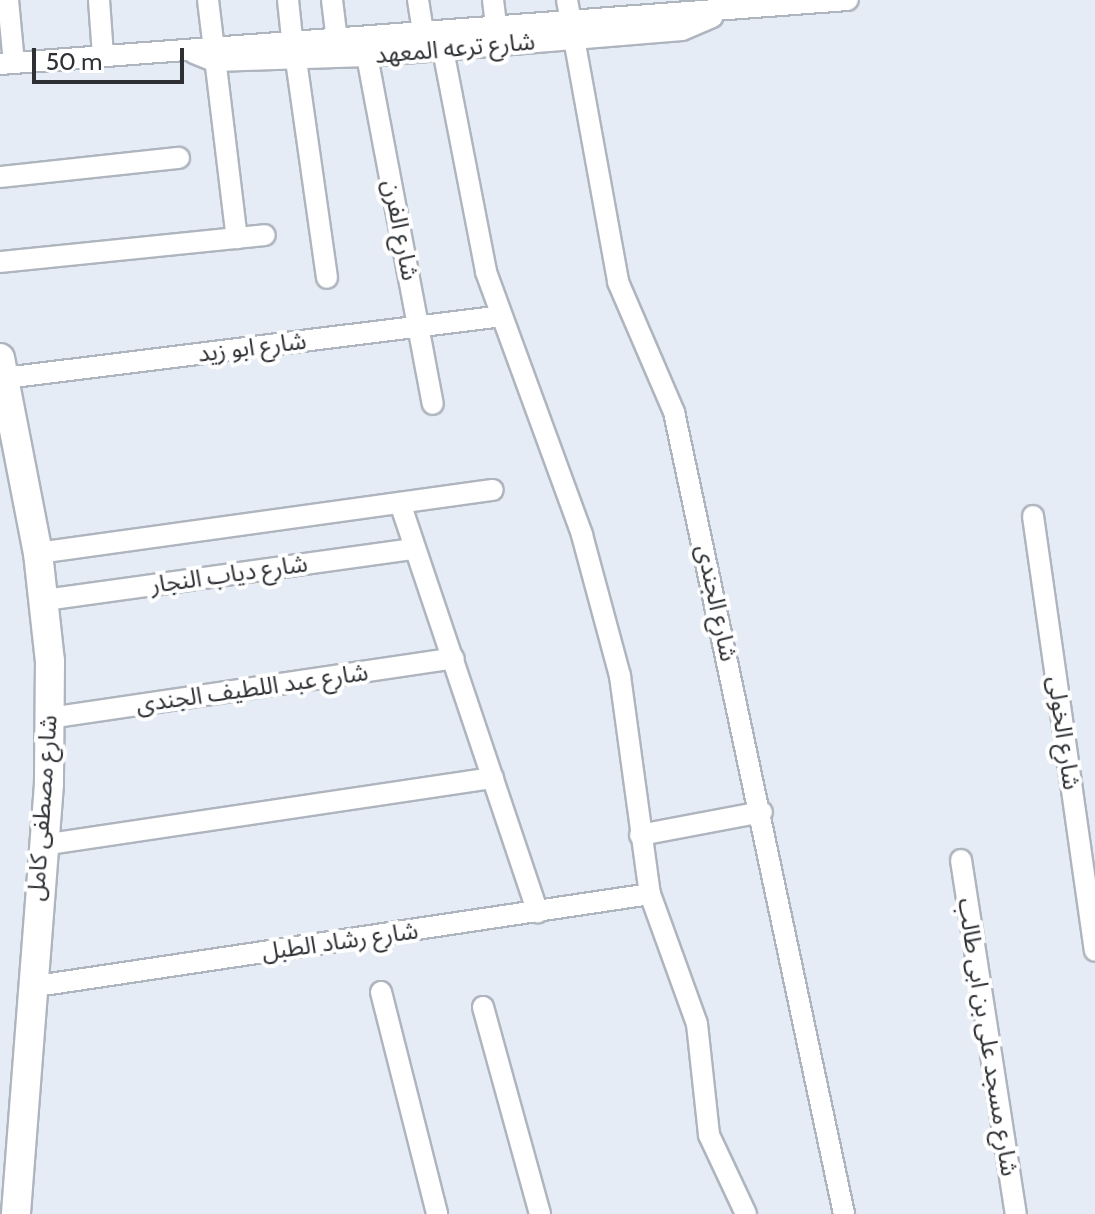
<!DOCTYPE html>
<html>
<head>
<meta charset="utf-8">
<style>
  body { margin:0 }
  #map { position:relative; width:1095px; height:1214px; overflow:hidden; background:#e6ecf5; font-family:Cabin,"Noto Sans Arabic",sans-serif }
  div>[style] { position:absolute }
  .roads { filter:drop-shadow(2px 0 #afb5be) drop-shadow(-2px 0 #afb5be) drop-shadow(0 2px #afb5be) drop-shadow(0 -2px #afb5be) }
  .minor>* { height:20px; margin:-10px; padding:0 10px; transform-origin:10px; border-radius:10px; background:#fff }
  .secondary>* { height:28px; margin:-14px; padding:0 14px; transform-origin:14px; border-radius:14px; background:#fff }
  span { translate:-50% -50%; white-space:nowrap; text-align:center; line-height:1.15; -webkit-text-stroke:8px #fff; paint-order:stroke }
  .street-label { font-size:24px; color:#2e3034 }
  .scale { position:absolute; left:32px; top:48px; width:152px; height:36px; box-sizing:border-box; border:4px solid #2e3034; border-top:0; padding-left:10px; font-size:24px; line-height:28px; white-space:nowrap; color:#2e3034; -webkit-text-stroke:6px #fff; paint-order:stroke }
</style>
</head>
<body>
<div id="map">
  <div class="roads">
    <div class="minor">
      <div style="left:8px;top:0;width:63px;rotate:84.6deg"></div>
      <div style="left:99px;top:0;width:56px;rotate:85.9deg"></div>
      <div style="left:208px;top:0;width:240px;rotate:83.1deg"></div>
      <div style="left:288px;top:0;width:39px;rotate:84deg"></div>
      <div style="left:332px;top:0;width:35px;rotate:83deg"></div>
      <div style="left:418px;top:0;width:30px;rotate:81deg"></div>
      <div style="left:493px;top:0;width:24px;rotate:83deg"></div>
      <div style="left:567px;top:0;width:287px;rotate:79.7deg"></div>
      <div style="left:618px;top:282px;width:142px;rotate:66.7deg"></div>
      <div style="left:674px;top:412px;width:820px;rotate:78.03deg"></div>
      <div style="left:443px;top:50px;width:226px;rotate:79deg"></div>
      <div style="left:486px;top:272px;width:280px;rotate:69.9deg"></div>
      <div style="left:582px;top:535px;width:146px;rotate:74.9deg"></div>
      <div style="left:620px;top:676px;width:220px;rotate:82.2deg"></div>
      <div style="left:650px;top:894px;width:138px;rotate:70.1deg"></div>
      <div style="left:697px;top:1024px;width:112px;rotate:83.8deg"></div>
      <div style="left:709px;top:1135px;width:87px;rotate:64.9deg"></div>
      <div style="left:194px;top:53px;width:22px;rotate:22deg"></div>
      <div style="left:214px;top:61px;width:153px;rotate:-1.9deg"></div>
      <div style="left:367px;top:56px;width:316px;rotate:-4.7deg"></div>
      <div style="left:682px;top:30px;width:33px;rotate:-23deg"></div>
      <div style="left:367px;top:56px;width:354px;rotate:79.3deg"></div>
      <div style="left:296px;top:60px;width:220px;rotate:81.9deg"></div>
      <div style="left:0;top:64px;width:850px;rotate:-4.32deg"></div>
      <div style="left:0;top:177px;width:180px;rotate:-6.1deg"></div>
      <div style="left:0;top:262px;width:266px;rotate:-5.8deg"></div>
      <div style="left:5px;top:378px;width:499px;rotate:-7.1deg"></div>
      <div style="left:400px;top:503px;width:432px;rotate:71.4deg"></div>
      <div style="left:1033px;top:516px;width:439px;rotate:81.9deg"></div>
      <div style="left:38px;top:553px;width:459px;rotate:-7.9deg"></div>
      <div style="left:45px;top:600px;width:372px;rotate:-7.9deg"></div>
      <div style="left:50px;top:718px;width:408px;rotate:-8.4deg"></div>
      <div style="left:640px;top:835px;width:124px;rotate:-10.7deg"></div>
      <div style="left:43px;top:845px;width:455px;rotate:-8.5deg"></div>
      <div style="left:961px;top:860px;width:358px;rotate:81.2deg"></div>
      <div style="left:30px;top:987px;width:627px;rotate:-8.53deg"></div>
      <div style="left:381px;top:992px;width:229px;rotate:75.8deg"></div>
      <div style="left:483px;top:1007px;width:215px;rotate:74.6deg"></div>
    </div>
    <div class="secondary">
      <div style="left:0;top:358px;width:199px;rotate:79deg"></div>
      <div style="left:38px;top:553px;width:109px;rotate:83.7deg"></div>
      <div style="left:50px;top:661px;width:123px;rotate:90.5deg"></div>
      <div style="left:49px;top:784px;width:431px;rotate:94.4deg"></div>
    </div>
  </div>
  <div class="street-label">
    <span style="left:455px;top:48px;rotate:-5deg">شارع ترعه المعهد</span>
    <span style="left:401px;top:230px;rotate:79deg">شارع الفرن</span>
    <span style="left:252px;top:347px;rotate:-7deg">شارع ابو زيد</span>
    <span style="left:229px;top:574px;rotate:-8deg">شارع دياب النجار</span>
    <span style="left:717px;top:603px;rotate:78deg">شارع الجندى</span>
    <span style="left:252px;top:688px;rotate:-8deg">شارع عبد اللطيف الجندى</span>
    <span style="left:1064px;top:733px;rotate:82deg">شارع الخولى</span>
    <span style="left:42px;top:808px;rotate:-86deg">شارع مصطفى كامل</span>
    <span style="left:340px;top:941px;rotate:-8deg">شارع رشاد الطبل</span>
    <span style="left:988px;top:1037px;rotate:81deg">شارع مسجد على بن ابى طالب</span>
  </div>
  <div class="scale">50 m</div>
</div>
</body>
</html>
